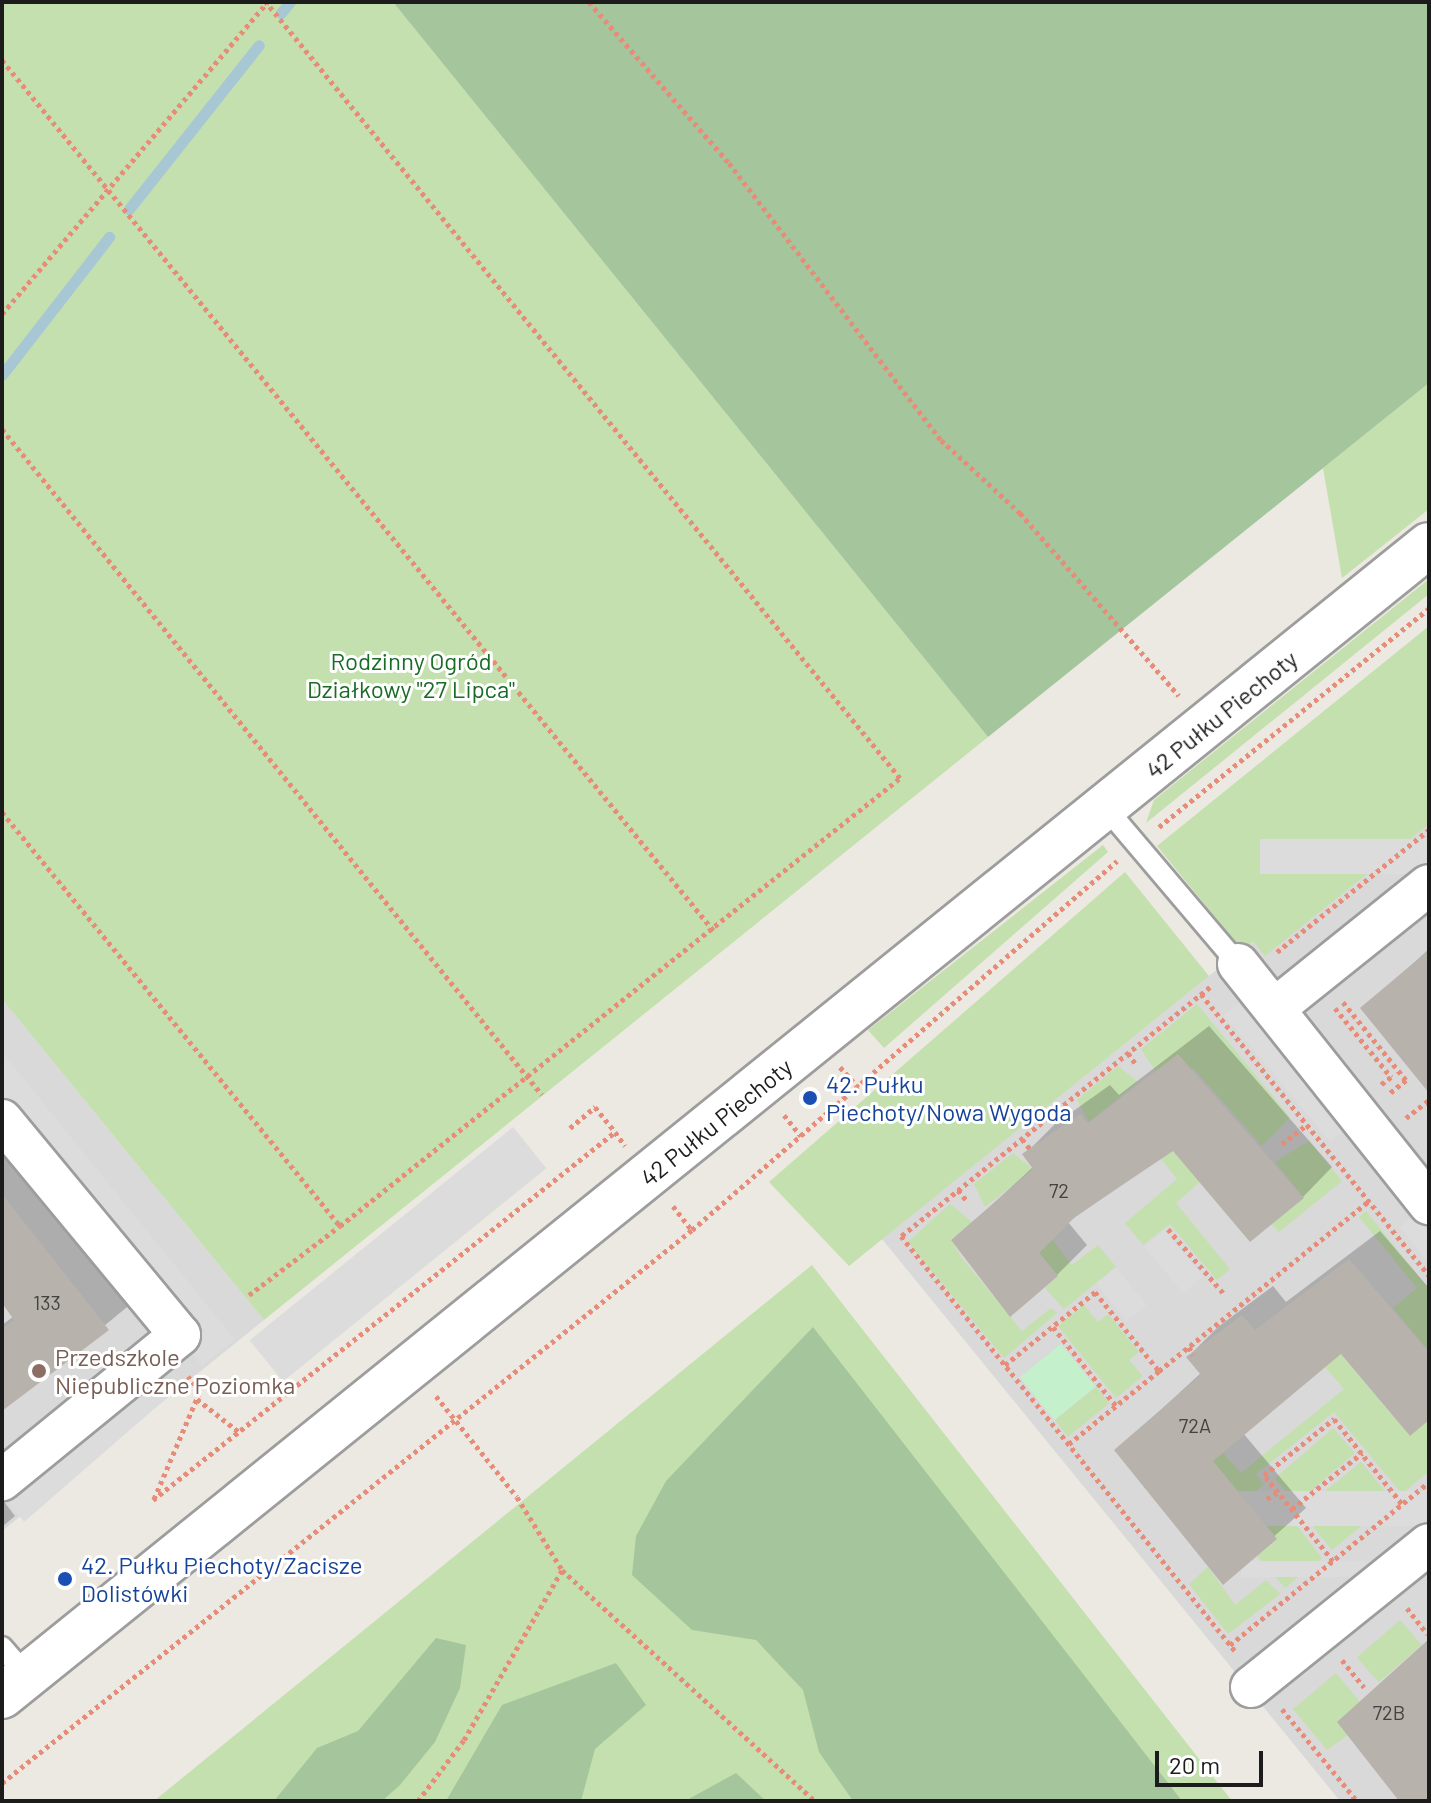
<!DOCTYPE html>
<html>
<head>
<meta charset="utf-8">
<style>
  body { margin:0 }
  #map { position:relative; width:1431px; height:1803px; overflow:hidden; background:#ece9e2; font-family:Barlow,sans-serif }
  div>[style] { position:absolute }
  .residential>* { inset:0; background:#d9d9d9 }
  .grass>* { inset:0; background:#c3e0ae; transform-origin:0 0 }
  .forest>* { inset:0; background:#a5c69c }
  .park>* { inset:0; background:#c4f1cb; transform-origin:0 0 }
  .parking>* { inset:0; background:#dcdcdc; transform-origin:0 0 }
  .shadow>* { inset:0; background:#0003 }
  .stream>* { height:11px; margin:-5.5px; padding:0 5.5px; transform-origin:5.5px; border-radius:5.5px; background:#a8c7d4 }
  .building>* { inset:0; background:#b8b2ac }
  .path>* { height:5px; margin-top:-2.5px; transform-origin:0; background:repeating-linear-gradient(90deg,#e78c78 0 4px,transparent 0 8px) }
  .roads { filter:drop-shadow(2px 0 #9d9d9d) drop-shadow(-2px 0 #9d9d9d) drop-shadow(0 2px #9d9d9d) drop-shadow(0 -2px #9d9d9d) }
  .service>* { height:20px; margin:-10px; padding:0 10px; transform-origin:10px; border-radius:10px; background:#fff }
  .minor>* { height:40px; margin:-20px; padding:0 20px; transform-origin:20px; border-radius:20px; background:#fff }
  .tertiary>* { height:44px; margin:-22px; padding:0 22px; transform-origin:22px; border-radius:22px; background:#fff }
  .dots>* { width:22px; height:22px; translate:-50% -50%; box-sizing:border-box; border:4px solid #fff; border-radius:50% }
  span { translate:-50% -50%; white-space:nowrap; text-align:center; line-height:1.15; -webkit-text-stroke:6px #fff; paint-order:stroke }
  .number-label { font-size:20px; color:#434240 }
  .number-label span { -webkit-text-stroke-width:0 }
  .park-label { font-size:24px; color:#196b26 }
  .street-label { font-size:24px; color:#1c1c1c }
  .transit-label { font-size:24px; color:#164399 }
  .left { translate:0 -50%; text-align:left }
  .education-label { font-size:24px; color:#785e54 }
  .frame { position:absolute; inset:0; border:4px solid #1c1c1c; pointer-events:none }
  .scale { position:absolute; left:1155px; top:1751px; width:108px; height:36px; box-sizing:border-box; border:4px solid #1c1c1c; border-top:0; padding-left:10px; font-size:24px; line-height:28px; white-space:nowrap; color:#1c1c1c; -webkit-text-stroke:6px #fff; paint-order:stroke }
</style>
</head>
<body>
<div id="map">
  <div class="residential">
    <div style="clip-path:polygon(1429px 799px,1429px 1801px,1340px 1801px,882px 1239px)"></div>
    <div style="clip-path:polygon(2px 999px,264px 1320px,2px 1531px)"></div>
  </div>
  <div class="grass">
    <div style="clip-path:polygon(2px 2px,393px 2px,988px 737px,264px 1320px,2px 999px)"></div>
    <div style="clip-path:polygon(1429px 383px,1429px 509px,1342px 578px,1323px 468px)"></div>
    <div style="clip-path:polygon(1429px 579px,1429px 594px,1146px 823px,1154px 800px)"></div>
    <div style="clip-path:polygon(1429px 626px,1429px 824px,1265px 956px,1253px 941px,1242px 950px,1157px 846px)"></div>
    <div style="clip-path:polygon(1103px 845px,1108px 852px,884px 1048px,868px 1030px)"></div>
    <div style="clip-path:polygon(1125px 872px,1209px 976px,849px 1266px,769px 1182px)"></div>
    <div style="clip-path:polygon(1197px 1004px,1290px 1117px,1262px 1146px,1194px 1069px,1156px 1072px,1141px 1049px)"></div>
    <div style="clip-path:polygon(1118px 1066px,1138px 1082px,1089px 1122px,1077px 1100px)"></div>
    <div style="clip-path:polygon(1166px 1140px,1203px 1179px,1176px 1203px,1230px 1269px,1217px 1280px,1170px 1224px,1143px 1245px,1125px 1223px,1177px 1179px,1154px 1150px)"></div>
    <div style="clip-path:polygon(1309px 1141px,1342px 1181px,1279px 1232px,1272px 1224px,1304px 1198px,1275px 1162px)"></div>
    <div style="clip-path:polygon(1013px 1153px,1033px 1169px,985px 1207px,974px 1184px)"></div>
    <div style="clip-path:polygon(950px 1204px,972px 1222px,951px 1239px,961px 1257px,1022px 1331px,1051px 1308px,1057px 1313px,1004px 1358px,908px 1242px)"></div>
    <div style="clip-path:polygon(1366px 1211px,1429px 1289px,1429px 1351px,1393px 1308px,1417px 1288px,1359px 1217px)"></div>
    <div style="clip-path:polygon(1049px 1236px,1072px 1265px,1098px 1245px,1116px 1267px,1064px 1309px,1045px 1288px,1058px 1276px,1038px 1251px)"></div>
    <div style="clip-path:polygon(812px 1265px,1232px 1801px,154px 1801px)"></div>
    <div style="clip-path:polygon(1084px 1305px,1098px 1322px,1108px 1314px,1139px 1352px,1129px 1360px,1143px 1376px,1116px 1398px,1058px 1326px)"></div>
    <div style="clip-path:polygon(1341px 1354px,1409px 1435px,1429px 1420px,1429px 1471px,1402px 1494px,1334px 1412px,1256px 1474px,1264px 1484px,1245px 1500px,1212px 1461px,1223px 1453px,1241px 1473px,1344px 1389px,1325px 1367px)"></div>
    <div style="left:1096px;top:1387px;width:21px;height:53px;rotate:51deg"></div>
    <div style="left:1333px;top:1428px;width:33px;height:77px;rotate:49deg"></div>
    <div style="left:1361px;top:1462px;width:50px;height:78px;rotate:51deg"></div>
    <div style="clip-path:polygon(1282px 1506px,1322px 1558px,1285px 1588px,1257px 1556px,1277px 1539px,1262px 1520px)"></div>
    <div style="clip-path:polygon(1208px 1567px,1235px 1605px,1266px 1580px,1280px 1594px,1228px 1634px,1189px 1584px)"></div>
    <div style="left:1400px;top:1620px;width:33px;height:57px;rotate:49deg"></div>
    <div style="clip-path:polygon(1336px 1673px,1360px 1702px,1348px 1735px,1327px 1750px,1293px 1709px)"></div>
  </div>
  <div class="forest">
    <div style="clip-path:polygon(393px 2px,1429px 2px,1429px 383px,988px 737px)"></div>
    <div style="clip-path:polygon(813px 1327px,1182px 1801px,853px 1801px,819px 1752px,803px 1690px,756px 1640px,692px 1630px,632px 1575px,636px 1536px,666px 1481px)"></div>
    <div style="clip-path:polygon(436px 1638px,466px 1645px,460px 1688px,435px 1742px,400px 1785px,382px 1801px,274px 1801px,317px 1748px,358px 1731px)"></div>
    <div style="clip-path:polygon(616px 1663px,646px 1705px,595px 1749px,581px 1801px,446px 1801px,502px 1705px)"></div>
    <div style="clip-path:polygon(736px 1773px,766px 1801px,685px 1801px)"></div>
  </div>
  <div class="park">
    <div style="left:1061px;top:1344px;width:55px;height:53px;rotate:51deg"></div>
  </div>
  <div class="parking">
    <div style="left:1429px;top:839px;width:35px;height:169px;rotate:90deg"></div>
    <div style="left:1245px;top:998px;width:165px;height:27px;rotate:50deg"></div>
    <div style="left:2px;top:1052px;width:370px;height:42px;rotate:51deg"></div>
    <div style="left:513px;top:1127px;width:53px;height:339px;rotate:51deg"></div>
    <div style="clip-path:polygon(1420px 1210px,1429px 1221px,1429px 1264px,1400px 1227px)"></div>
    <div style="left:1164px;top:1230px;width:61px;height:26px;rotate:50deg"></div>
    <div style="left:1116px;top:1267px;width:49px;height:26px;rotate:51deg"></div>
    <div style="left:156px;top:1370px;width:28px;height:199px;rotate:49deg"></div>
    <div style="left:1429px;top:1491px;width:35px;height:245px;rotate:90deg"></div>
    <div style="left:1429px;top:1561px;width:16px;height:188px;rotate:90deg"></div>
  </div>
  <div class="shadow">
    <div style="clip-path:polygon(1429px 949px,1429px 1069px,1363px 1009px)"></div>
    <div style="clip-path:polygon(1209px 1026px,1332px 1167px,1303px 1197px,1174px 1149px,1068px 1222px,1087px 1245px,1057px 1275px,954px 1240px,1034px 1166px,1025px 1154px,1055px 1124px,1110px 1085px,1119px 1095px)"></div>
    <div style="clip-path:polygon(2px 1135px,138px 1298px,2px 1410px,2px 1325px,14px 1316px,2px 1301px)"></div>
    <div style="clip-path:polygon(1380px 1231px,1429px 1288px,1429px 1417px,1341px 1351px,1243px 1433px,1306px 1508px,1223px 1582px,1117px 1450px,1201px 1373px,1188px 1357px,1218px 1327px,1273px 1286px,1286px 1302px)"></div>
    <div style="clip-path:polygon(2px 1499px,15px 1516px,2px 1527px)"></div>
  </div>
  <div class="stream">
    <div style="left:281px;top:13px;width:14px;rotate:-51deg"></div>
    <div style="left:129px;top:209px;width:209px;rotate:-51.6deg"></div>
    <div style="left:2px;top:375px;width:175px;rotate:-52.2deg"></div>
  </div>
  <div class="building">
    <div style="clip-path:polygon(1429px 950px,1429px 1093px,1360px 1008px)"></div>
    <div style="clip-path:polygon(1178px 1054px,1304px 1198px,1250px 1242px,1173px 1151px,1076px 1216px,1039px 1253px,1058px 1276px,1010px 1317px,951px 1240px,1033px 1169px,1022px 1154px,1080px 1114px,1088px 1123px)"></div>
    <div style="clip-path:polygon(2px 1194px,109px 1330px,2px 1411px,2px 1329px,14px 1320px,2px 1303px)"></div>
    <div style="clip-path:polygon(1349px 1259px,1429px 1352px,1429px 1420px,1410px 1436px,1341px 1354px,1213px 1461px,1277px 1539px,1223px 1585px,1114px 1450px,1201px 1375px,1186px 1357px,1242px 1315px,1255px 1330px)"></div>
    <div style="clip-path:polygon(1429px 1639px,1429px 1801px,1399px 1801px,1337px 1722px)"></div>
  </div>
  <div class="path">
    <div style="left:589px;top:2px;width:213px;rotate:49deg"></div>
    <div style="left:729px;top:163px;width:349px;rotate:52.6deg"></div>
    <div style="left:941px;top:440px;width:108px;rotate:42.7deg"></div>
    <div style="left:1020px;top:513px;width:242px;rotate:49deg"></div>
    <div style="left:2px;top:60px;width:1124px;rotate:50.74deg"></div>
    <div style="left:2px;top:314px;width:409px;rotate:-49.6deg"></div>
    <div style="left:2px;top:429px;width:857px;rotate:50.96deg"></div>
    <div style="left:2px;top:812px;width:534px;rotate:50.77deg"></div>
    <div style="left:340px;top:1226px;width:717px;rotate:-38.66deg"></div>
    <div style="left:900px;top:778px;width:1002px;rotate:-129.25deg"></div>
    <div style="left:1159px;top:827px;width:348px;rotate:-39deg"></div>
    <div style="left:1277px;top:952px;width:195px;rotate:-38.8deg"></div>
    <div style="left:1210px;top:987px;width:397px;rotate:141.1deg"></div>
    <div style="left:901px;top:1236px;width:533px;rotate:51.17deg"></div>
    <div style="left:1201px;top:994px;width:363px;rotate:51deg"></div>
    <div style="left:1343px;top:1002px;width:100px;rotate:51.1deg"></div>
    <div style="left:1406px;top:1080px;width:21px;rotate:141deg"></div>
    <div style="left:1335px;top:1008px;width:89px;rotate:50.9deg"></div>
    <div style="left:1391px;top:1077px;width:15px;rotate:143deg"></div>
    <div style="left:1128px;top:1053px;width:12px;rotate:55deg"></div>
    <div style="left:840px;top:1067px;width:27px;rotate:48deg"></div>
    <div style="left:1062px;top:1106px;width:13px;rotate:48deg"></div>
    <div style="left:784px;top:1115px;width:27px;rotate:51deg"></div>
    <div style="left:1406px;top:1118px;width:29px;rotate:-38deg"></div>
    <div style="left:570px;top:1128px;width:33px;rotate:-40deg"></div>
    <div style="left:595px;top:1107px;width:32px;rotate:51deg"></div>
    <div style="left:1022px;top:1139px;width:13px;rotate:51deg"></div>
    <div style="left:1282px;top:1144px;width:31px;rotate:-38deg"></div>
    <div style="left:958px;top:1190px;width:13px;rotate:51deg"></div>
    <div style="left:673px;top:1206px;width:31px;rotate:52deg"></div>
    <div style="left:1168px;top:1229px;width:87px;rotate:49.2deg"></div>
    <div style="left:249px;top:1295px;width:114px;rotate:-37.2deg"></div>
    <div style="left:1053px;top:1327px;width:101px;rotate:51.4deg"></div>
    <div style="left:1189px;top:1347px;width:9px;rotate:63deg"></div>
    <div style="left:1005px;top:1365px;width:116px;rotate:-39deg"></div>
    <div style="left:1095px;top:1292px;width:102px;rotate:51deg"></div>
    <div style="left:1159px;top:1371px;width:116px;rotate:141deg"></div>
    <div style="left:1159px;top:1371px;width:269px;rotate:-39deg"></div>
    <div style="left:436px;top:1396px;width:129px;rotate:51.3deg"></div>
    <div style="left:517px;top:1497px;width:86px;rotate:58.3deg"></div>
    <div style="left:562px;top:1570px;width:343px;rotate:42.4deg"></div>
    <div style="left:197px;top:1399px;width:53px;rotate:38.2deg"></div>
    <div style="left:154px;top:1499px;width:117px;rotate:-66.9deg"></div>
    <div style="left:200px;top:1391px;width:19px;rotate:-129deg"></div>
    <div style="left:1267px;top:1499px;width:13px;rotate:-32deg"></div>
    <div style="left:153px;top:1500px;width:591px;rotate:-38.54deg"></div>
    <div style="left:615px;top:1132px;width:17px;rotate:54deg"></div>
    <div style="left:1292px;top:1509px;width:90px;rotate:-38.7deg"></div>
    <div style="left:1333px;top:1561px;width:110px;rotate:-128.7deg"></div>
    <div style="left:1264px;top:1475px;width:90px;rotate:-38.7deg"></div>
    <div style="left:1334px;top:1419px;width:109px;rotate:51.3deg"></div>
    <div style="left:1407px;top:1608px;width:33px;rotate:52deg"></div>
    <div style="left:1230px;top:1645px;width:257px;rotate:-39.3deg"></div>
    <div style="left:1342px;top:1660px;width:35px;rotate:51deg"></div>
    <div style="left:1282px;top:1709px;width:119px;rotate:50.8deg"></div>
    <div style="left:2px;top:1783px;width:884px;rotate:-38.71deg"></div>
    <div style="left:692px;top:1230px;width:563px;rotate:-40.97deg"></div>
    <div style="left:418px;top:1801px;width:76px;rotate:-53deg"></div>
    <div style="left:464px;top:1740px;width:196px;rotate:-60deg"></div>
  </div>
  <div class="roads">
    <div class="service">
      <div style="left:1105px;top:807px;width:206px;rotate:49.7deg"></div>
      <div style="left:2px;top:1647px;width:38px;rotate:49deg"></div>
    </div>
    <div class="minor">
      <div style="left:1238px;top:964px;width:307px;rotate:51.5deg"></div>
      <div style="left:1274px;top:1009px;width:198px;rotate:-38.7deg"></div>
      <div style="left:2px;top:1120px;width:279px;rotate:50.4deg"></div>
      <div style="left:180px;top:1335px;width:230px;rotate:140.8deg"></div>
      <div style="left:1251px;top:1687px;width:228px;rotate:-38.8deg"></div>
    </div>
    <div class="tertiary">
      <div style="left:2px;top:1696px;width:1833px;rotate:-38.89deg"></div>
    </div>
  </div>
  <div class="dots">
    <div style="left:810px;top:1098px;background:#1a4fb4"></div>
    <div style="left:39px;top:1371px;background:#8d6e63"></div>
    <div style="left:65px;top:1579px;background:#1a4fb4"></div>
  </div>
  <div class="number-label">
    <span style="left:1059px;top:1190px">72</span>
    <span style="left:47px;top:1302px">133</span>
    <span style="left:1195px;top:1425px">72A</span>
    <span style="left:1389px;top:1712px">72B</span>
  </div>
  <div class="park-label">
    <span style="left:411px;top:675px">Rodzinny Ogród<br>Działkowy "27 Lipca"</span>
  </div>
  <div class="street-label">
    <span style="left:1221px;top:714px;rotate:-39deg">42 Pułku Piechoty</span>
    <span style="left:716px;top:1122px;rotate:-39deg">42 Pułku Piechoty</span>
  </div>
  <div class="transit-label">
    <span class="left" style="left:826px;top:1098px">42. Pułku<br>Piechoty/Nowa Wygoda</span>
    <span class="left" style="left:81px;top:1579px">42. Pułku Piechoty/Zacisze<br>Dolistówki</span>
  </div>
  <div class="education-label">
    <span class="left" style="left:55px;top:1371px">Przedszkole<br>Niepubliczne Poziomka</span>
  </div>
  <div class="frame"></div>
  <div class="scale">20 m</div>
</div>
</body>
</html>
